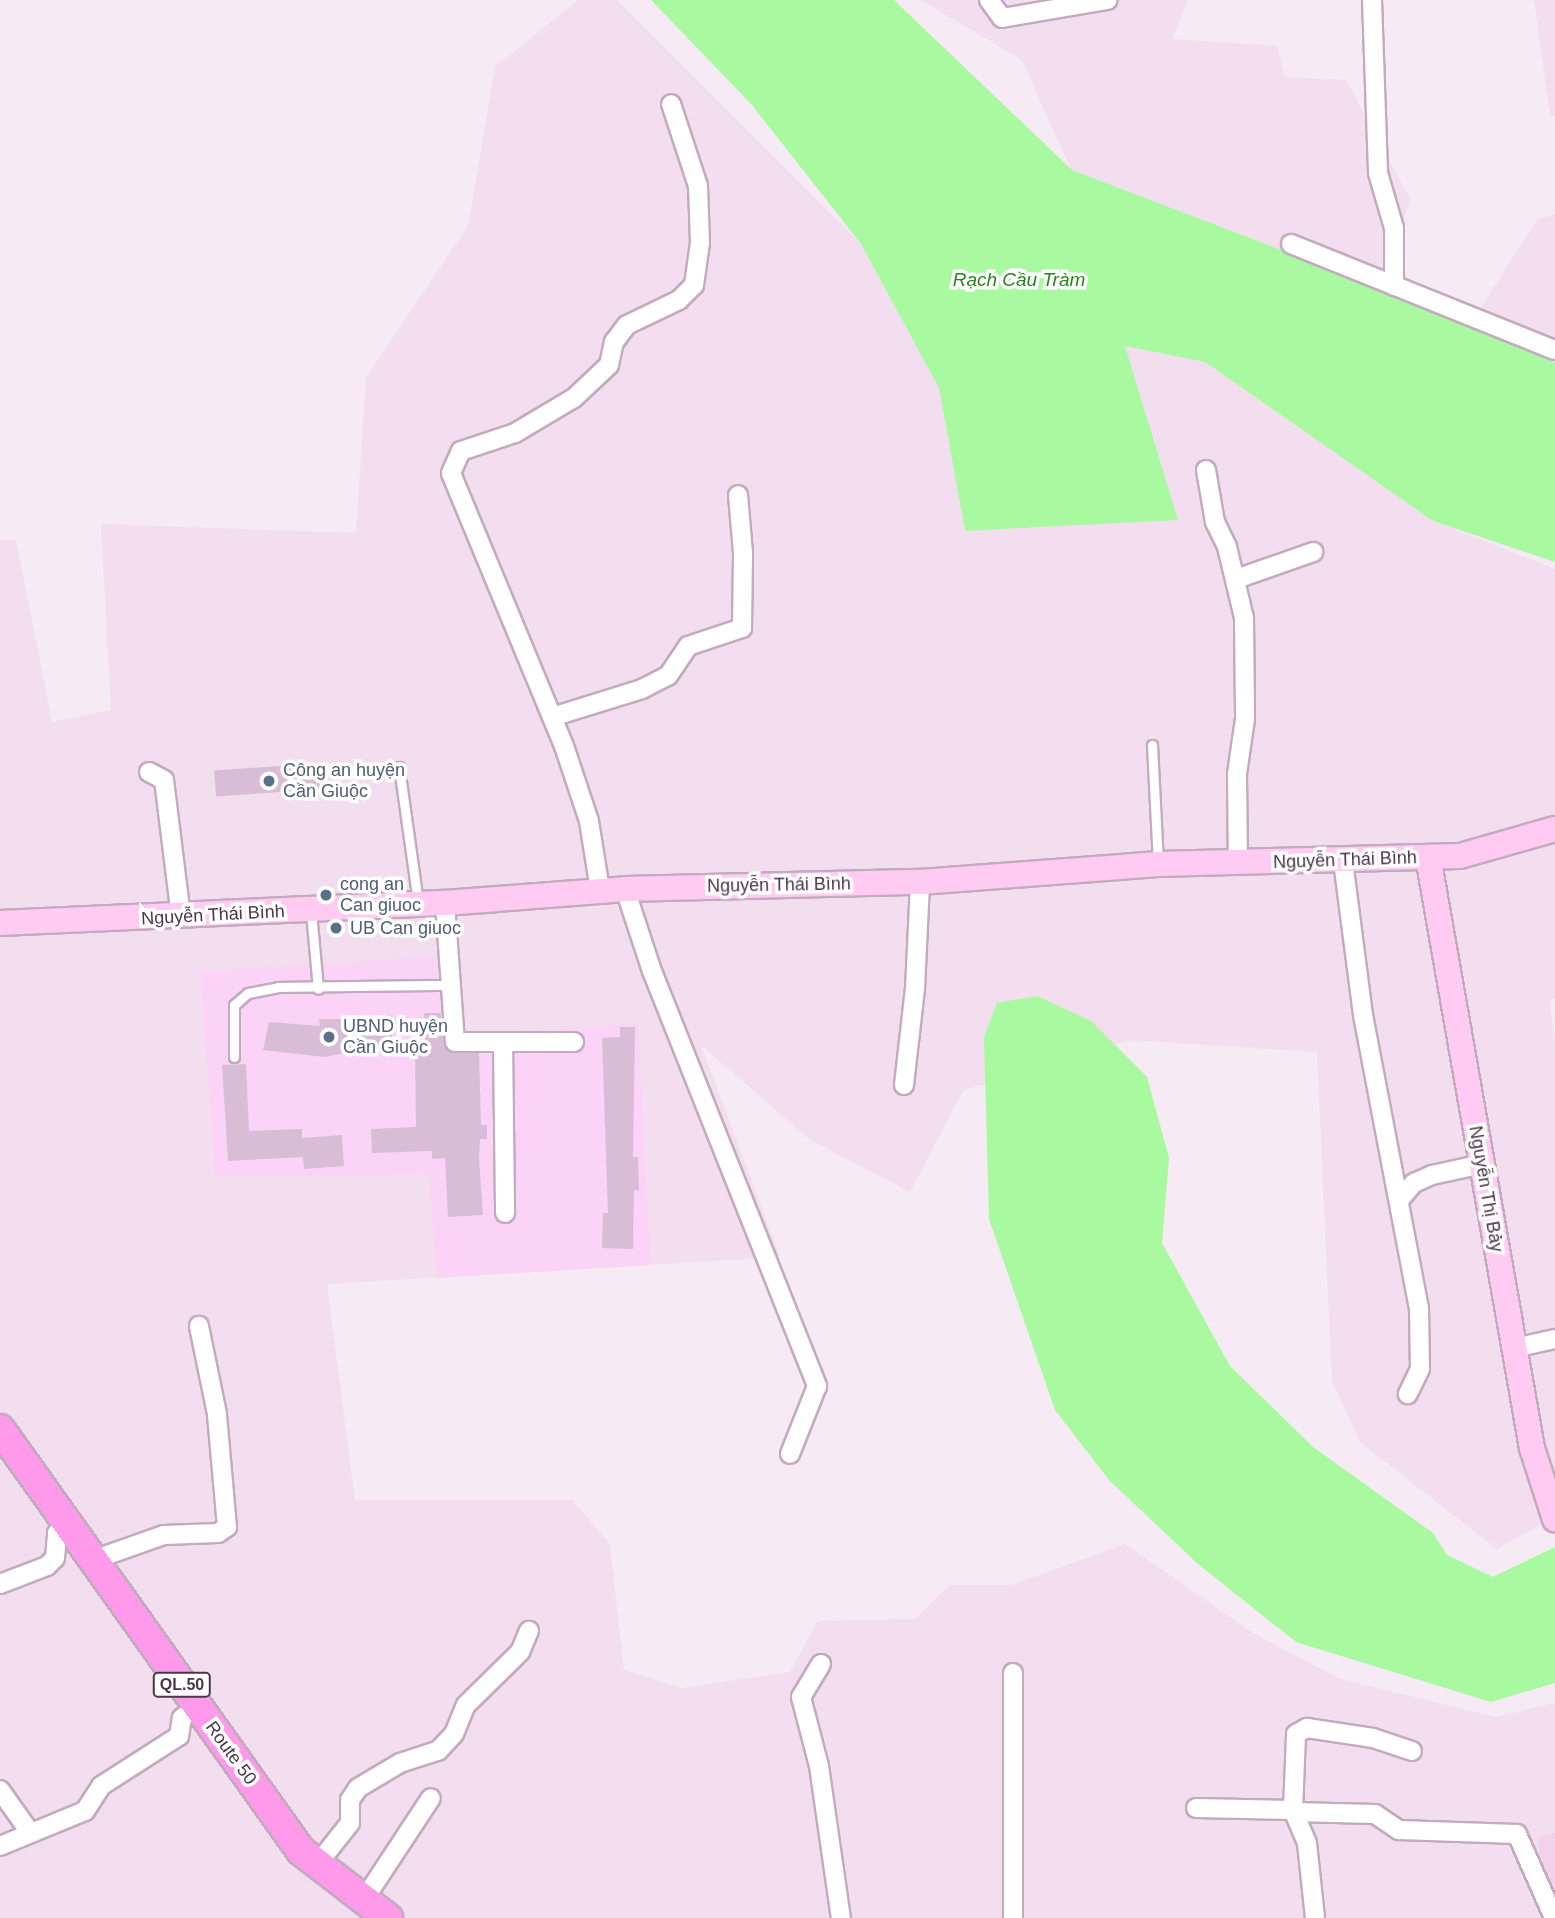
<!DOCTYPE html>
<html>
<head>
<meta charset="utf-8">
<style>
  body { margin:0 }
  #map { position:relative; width:1555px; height:1918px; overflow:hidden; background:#f6eaf4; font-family:Arial,sans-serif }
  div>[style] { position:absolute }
  .residential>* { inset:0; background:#f2deee }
  .commercial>* { inset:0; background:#fad3f7 }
  .education>* { inset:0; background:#f1d2ea }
  .water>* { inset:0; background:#a9f9a0 }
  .building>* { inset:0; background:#d9bdd7; transform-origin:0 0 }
  .roads { filter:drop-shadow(2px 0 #c3abbf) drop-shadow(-2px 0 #c3abbf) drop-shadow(0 2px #c3abbf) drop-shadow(0 -2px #c3abbf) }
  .lane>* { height:9px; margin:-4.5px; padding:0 4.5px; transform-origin:4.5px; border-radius:4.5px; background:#fff }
  .street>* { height:18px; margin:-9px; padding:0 9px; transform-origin:9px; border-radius:9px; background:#fff }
  .secondary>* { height:24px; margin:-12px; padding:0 12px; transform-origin:12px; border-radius:12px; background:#ffcbf2 }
  .primary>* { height:28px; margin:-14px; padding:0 14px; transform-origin:14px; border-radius:14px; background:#ff9aea }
  .dots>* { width:19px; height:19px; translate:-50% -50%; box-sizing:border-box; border:4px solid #fff; border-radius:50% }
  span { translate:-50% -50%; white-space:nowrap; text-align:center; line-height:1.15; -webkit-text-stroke:7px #fff; paint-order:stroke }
  .shield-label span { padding:2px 5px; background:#fff; border:2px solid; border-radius:5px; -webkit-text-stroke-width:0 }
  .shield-label { font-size:16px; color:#4b3649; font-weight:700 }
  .service-label { font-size:18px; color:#4e5e75 }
  .left { translate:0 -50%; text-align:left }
  .street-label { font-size:18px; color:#4b3649 }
  .water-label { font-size:19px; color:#26861c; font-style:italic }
</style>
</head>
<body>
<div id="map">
  <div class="residential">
    <div style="clip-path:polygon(578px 0,617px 0,861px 244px,939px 388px,965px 531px,1125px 346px,1205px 362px,1433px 521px,1555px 569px,1555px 997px,1550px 1003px,1555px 1043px,1555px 1517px,1497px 1549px,1360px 1442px,1332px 1380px,1317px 1052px,1130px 1040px,963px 1090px,910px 1192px,809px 1139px,701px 1045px,780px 1257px,327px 1284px,355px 1500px,572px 1500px,610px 1544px,624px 1670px,682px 1688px,790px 1672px,818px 1621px,915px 1619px,949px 1585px,1012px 1585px,1125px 1544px,1253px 1633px,1340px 1679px,1495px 1717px,1555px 1703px,1555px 1918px,0 1918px,0 540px,16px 540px,52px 722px,111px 710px,101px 524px,356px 533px,366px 378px,468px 226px,495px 67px)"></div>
    <div style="clip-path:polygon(921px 0,1188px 0,1172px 39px,1277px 46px,1285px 77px,1346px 80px,1410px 199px,1383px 289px,1071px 170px,1022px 60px)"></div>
    <div style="clip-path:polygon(1534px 0,1555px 0,1555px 116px,1550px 115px)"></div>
    <div style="clip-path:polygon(1555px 214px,1555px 362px,1470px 325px,1537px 220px)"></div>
  </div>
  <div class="commercial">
    <div style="clip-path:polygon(455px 955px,462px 1034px,638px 1024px,651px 1265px,436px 1278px,429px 1174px,215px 1176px,200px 972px)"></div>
  </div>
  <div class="education">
    <div style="clip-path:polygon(1555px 1833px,1555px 1918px,1543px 1918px,1538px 1838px)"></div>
  </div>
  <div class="water">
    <div style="clip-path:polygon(651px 0,894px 0,1072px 170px,1383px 289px,1555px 363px,1555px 562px,1433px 521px,1205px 362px,1125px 346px,1178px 520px,965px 531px,939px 388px,861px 244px,752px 105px)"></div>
    <div style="clip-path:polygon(1037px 996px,1091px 1021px,1147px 1077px,1169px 1158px,1162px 1243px,1230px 1366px,1313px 1447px,1433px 1533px,1447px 1555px,1493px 1577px,1555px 1547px,1555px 1683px,1491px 1702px,1296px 1642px,1198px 1564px,1109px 1480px,1055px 1410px,989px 1219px,984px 1037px,997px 1003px)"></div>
  </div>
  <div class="building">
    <div style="left:322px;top:763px;width:26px;height:108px;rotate:86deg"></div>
    <div style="clip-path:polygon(424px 1013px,441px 1013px,444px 1043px,449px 1052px,479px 1053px,481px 1125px,487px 1125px,487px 1139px,480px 1139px,479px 1158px,483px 1215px,448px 1217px,445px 1158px,432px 1159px,432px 1151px,372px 1153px,371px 1129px,416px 1127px,415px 1048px,425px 1047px)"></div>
    <div style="clip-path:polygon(389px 1015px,393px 1043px,325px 1057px,263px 1050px,269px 1022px,320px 1026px,319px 1019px,341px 1019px,341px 1025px)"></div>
    <div style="clip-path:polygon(620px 1027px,635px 1027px,633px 1157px,638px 1157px,639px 1190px,634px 1190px,633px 1249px,602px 1248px,603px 1213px,608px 1213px,602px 1038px,620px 1037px)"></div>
    <div style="clip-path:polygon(246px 1064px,249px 1131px,302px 1129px,302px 1138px,342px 1135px,344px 1166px,304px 1169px,303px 1157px,228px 1161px,222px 1065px)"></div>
  </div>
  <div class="roads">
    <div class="lane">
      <div style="left:1152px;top:745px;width:118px;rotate:87.1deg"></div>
      <div style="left:399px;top:767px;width:137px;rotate:82deg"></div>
      <div style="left:311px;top:912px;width:77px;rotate:84.8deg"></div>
      <div style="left:234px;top:1057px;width:52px;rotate:-90deg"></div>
      <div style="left:234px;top:1005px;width:18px;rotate:-41deg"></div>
      <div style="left:248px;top:993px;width:31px;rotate:-11deg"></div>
      <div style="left:278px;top:987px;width:173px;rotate:-0.7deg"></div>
    </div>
    <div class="street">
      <div style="left:989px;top:0;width:22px;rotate:54deg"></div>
      <div style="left:1002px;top:18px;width:107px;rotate:-9.7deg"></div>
      <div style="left:1372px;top:0;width:173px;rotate:88deg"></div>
      <div style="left:1378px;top:173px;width:57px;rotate:73.8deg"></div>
      <div style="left:1394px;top:228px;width:58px;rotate:90deg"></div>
      <div style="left:1291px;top:244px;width:284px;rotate:21.9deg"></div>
      <div style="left:1206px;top:470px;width:53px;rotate:80.2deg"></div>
      <div style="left:1215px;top:522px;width:28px;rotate:64deg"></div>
      <div style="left:1227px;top:547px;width:73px;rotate:76.5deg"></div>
      <div style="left:1244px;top:618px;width:101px;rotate:89.4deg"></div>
      <div style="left:1245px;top:719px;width:56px;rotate:98.3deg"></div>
      <div style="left:1237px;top:774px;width:89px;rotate:89.4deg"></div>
      <div style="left:1236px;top:579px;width:82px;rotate:-19.3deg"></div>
      <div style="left:552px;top:717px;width:94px;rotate:-17.3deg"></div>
      <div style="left:642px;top:689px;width:29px;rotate:-27deg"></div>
      <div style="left:668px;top:676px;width:36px;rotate:-56deg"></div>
      <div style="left:688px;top:646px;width:57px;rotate:-18.4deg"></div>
      <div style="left:742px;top:628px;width:75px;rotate:-89.2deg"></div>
      <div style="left:743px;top:553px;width:58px;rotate:-94.9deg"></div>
      <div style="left:149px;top:772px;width:17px;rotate:28deg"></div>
      <div style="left:164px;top:780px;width:138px;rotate:82.9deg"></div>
      <div style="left:1343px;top:861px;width:155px;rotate:82.6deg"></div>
      <div style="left:1363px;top:1015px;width:298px;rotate:79.2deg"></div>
      <div style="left:1419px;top:1308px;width:61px;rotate:89.1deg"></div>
      <div style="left:1420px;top:1369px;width:28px;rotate:116deg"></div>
      <div style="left:625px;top:889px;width:86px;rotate:71.8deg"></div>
      <div style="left:652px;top:971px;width:447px;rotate:68.3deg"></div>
      <div style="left:817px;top:1386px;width:73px;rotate:111.7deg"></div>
      <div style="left:600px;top:890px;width:70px;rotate:-99.1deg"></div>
      <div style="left:589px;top:821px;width:79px;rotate:-108.4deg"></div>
      <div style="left:564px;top:746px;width:295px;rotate:-112.5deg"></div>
      <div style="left:451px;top:473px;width:24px;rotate:-66deg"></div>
      <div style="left:461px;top:451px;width:57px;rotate:-18.4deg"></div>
      <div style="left:515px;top:433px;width:69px;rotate:-30.7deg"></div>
      <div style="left:574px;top:398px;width:48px;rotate:-43.3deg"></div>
      <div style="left:609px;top:365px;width:24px;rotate:-78deg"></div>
      <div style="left:614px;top:342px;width:21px;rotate:-53deg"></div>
      <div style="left:627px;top:325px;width:58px;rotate:-25.7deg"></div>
      <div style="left:679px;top:300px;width:21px;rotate:-45deg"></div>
      <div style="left:694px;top:285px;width:42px;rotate:-81.9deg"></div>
      <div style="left:700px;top:243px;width:57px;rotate:-92deg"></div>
      <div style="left:698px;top:186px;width:86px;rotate:-108.2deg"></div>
      <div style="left:445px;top:903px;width:139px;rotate:85.9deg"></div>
      <div style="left:455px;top:1042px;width:119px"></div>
      <div style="left:503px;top:1042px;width:171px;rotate:89.3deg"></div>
      <div style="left:904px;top:1085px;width:97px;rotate:-83.5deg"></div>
      <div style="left:915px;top:989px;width:107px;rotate:-87.3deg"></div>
      <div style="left:1400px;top:1199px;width:21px;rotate:-49deg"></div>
      <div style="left:1414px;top:1183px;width:20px;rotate:-24deg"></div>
      <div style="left:1432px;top:1175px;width:51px;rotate:-12.4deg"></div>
      <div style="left:1514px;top:1348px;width:42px;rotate:-12.4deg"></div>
      <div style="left:93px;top:1560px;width:75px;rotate:-19.4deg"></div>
      <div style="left:164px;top:1535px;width:54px;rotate:-2.1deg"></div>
      <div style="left:218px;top:1533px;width:11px;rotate:-34deg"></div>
      <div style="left:227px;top:1527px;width:113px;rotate:-95.1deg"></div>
      <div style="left:217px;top:1414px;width:90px;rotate:-101.6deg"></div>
      <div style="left:0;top:1584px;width:50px;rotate:-21deg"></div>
      <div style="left:47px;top:1566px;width:11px;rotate:-45deg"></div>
      <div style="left:55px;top:1558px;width:25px;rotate:-85deg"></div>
      <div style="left:57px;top:1533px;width:14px;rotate:-45deg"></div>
      <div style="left:821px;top:1664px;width:39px;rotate:121deg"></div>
      <div style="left:801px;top:1697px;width:71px;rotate:75.4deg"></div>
      <div style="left:819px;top:1766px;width:154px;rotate:81.8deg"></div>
      <div style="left:0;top:1790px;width:50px;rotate:54.7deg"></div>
      <div style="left:1196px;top:1808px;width:97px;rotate:1.2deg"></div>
      <div style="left:1294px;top:1812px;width:81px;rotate:1.4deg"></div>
      <div style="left:1375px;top:1814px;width:29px;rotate:34deg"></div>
      <div style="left:1399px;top:1830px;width:118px;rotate:1.9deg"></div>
      <div style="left:1517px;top:1834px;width:92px;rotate:66.2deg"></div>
      <div style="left:0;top:1846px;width:92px;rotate:-22.4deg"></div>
      <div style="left:85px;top:1811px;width:30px;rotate:-57deg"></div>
      <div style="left:101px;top:1786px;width:93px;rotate:-32.7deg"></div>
      <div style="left:179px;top:1736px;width:18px;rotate:-81deg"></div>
      <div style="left:182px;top:1718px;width:19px;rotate:-39deg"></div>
      <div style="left:316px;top:1866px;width:55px;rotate:-51.7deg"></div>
      <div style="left:350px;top:1823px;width:23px;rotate:-90deg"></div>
      <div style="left:350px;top:1800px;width:14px;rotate:-56deg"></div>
      <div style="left:358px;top:1788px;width:49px;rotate:-30.8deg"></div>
      <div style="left:400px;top:1763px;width:40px;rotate:-18deg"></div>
      <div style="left:438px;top:1751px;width:23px;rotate:-47deg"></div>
      <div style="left:454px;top:1734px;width:31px;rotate:-68deg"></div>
      <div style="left:466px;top:1705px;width:76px;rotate:-44.5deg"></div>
      <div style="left:520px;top:1652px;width:23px;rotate:-67deg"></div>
      <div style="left:363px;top:1901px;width:123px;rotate:-56.6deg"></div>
      <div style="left:1013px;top:1918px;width:245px;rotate:-90deg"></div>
      <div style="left:1315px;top:1918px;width:75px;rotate:-96.1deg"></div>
      <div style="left:1307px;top:1843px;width:36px;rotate:-113deg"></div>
      <div style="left:1293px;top:1810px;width:76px;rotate:-87.7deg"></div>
      <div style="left:1296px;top:1734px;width:13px;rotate:-29deg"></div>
      <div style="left:1307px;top:1728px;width:67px;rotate:8.6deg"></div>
      <div style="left:1373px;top:1738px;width:41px;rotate:18.4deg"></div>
    </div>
    <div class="secondary">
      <div style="left:1428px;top:857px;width:600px;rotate:80.02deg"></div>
      <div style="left:1532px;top:1448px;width:75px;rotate:72.1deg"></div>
      <div style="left:0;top:923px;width:445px;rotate:-2.6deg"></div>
      <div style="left:445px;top:903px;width:181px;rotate:-4.4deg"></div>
      <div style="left:625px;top:889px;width:295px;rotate:-1.4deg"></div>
      <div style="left:920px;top:882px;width:239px;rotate:-4.3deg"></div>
      <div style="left:1158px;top:864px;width:302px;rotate:-1.5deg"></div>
      <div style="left:1460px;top:856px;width:99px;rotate:-15.9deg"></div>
    </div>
    <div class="primary">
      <div style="left:0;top:1429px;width:518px;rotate:54.5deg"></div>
      <div style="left:301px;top:1851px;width:110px;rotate:37.6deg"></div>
    </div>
  </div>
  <div class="dots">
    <div style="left:269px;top:781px;background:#5c6f8a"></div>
    <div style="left:326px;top:895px;background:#5c6f8a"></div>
    <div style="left:336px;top:928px;background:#5c6f8a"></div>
    <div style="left:329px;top:1037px;background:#5c6f8a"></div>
  </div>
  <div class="shield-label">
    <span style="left:182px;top:1685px">QL.50</span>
  </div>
  <div class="service-label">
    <span class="left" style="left:283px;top:781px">Công an huyện<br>Cần Giuộc</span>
    <span class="left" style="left:340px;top:895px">cong an<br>Can giuoc</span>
    <span class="left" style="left:350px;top:928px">UB Can giuoc</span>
    <span class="left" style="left:343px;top:1037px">UBND huyện<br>Cần Giuộc</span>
  </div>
  <div class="street-label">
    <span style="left:1345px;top:860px;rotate:-2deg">Nguyễn Thái Bình</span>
    <span style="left:779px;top:885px;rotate:-1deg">Nguyễn Thái Bình</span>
    <span style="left:213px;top:915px;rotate:-3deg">Nguyễn Thái Bình</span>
    <span style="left:1486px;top:1189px;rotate:80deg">Nguyễn Thị Bảy</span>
    <span style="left:231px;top:1753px;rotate:54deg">Route 50</span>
  </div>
  <div class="water-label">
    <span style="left:1019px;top:280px">Rạch Cầu Tràm</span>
  </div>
</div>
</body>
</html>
